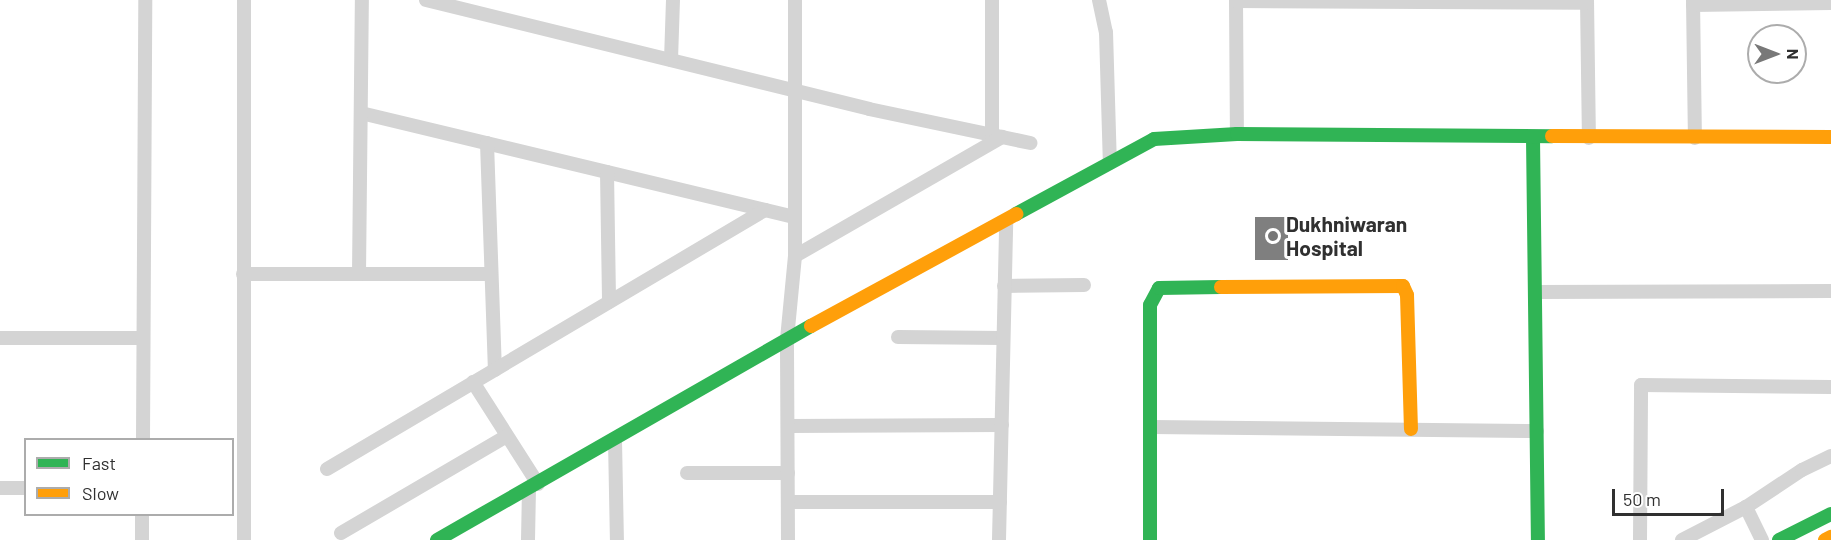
<!DOCTYPE html>
<html>
<head>
<meta charset="utf-8">
<style>
  body { margin:0 }
  #map { position:relative; width:1831px; height:540px; overflow:hidden; background:#fff; font-family:Barlow,sans-serif }
  div>[style] { position:absolute }
  .building>* { inset:0; background:#7f7f7f; transform-origin:0 0 }
  .street>* { height:14px; margin:-7px; padding:0 7px; transform-origin:7px; border-radius:7px; background:#d4d4d4 }
  .fast>* { height:14px; margin:-7px; padding:0 7px; transform-origin:7px; border-radius:7px; background:#30b455 }
  .slow>* { height:14px; margin:-7px; padding:0 7px; transform-origin:7px; border-radius:7px; background:#ff9f0a }
  .dots>* { width:16px; height:16px; translate:-50% -50%; box-sizing:border-box; border:3px solid #fff; border-radius:50% }
  span { translate:-50% -50%; white-space:nowrap; text-align:center; line-height:1.15; -webkit-text-stroke:6px #fff; paint-order:stroke }
  .poi-label { font-size:21px; color:#303030; font-weight:700 }
  .left { translate:0 -50%; text-align:left }
  .legend { position:absolute; left:24px; top:438px; width:210px; height:78px; box-sizing:border-box; background:#fff; border:2px solid #acacac; margin:0; padding:8px 10px; list-style:none; font-size:18px; color:#303030 }
  .legend li { display:flex; align-items:center; gap:12px; height:30px }
  .legend b { width:30px; border:2px solid #acacac }
  .north { position:absolute; left:1747px; top:24px; width:60px; height:60px; box-sizing:border-box; background:#fff; border:2px solid #acacac; border-radius:50%; rotate:90deg; font-size:16px; font-weight:700; line-height:24px; text-align:center; color:#303030 }
  .north::after { content:''; display:block; margin:auto; width:21px; height:27px; background:#787878; clip-path:polygon(50% 0,100% 100%,50% 72%,0 100%) }
  .scale { position:absolute; left:1612px; top:489px; width:112px; height:27px; box-sizing:border-box; border:3px solid #303030; border-top:0; padding-left:8px; font-size:18px; line-height:21px; white-space:nowrap; color:#303030; -webkit-text-stroke:4px #fff; paint-order:stroke }
</style>
</head>
<body>
<div id="map">
  <div class="building">
    <div style="left:1288px;top:217px;width:43px;height:33px;rotate:90deg"></div>
  </div>
  <div class="street">
    <div style="left:244px;top:0;width:540px;rotate:90deg"></div>
    <div style="left:426px;top:0;width:456px;rotate:13.8deg"></div>
    <div style="left:869px;top:109px;width:165px;rotate:11.9deg"></div>
    <div style="left:1099px;top:0;width:33px;rotate:78deg"></div>
    <div style="left:1106px;top:32px;width:131px;rotate:88.3deg"></div>
    <div style="left:1236px;top:0;width:134px;rotate:89.6deg"></div>
    <div style="left:1587px;top:0;width:138px;rotate:89.2deg"></div>
    <div style="left:1693px;top:0;width:138px;rotate:89.2deg"></div>
    <div style="left:1236px;top:1px;width:351px;rotate:0.3deg"></div>
    <div style="left:1693px;top:5px;width:138px;rotate:-0.8deg"></div>
    <div style="left:671px;top:60px;width:60px;rotate:-88.1deg"></div>
    <div style="left:361px;top:113px;width:446px;rotate:13.5deg"></div>
    <div style="left:992px;top:135px;width:135px;rotate:-90deg"></div>
    <div style="left:487px;top:143px;width:227px;rotate:88deg"></div>
    <div style="left:607px;top:172px;width:130px;rotate:89.1deg"></div>
    <div style="left:795px;top:256px;width:239px;rotate:-29.9deg"></div>
    <div style="left:243px;top:274px;width:248px"></div>
    <div style="left:359px;top:274px;width:274px;rotate:-89.4deg"></div>
    <div style="left:1004px;top:286px;width:80px;rotate:-0.7deg"></div>
    <div style="left:1535px;top:292px;width:296px;rotate:-0.2deg"></div>
    <div style="left:898px;top:337px;width:105px;rotate:0.5deg"></div>
    <div style="left:0;top:338px;width:143px"></div>
    <div style="left:473px;top:382px;width:121px;rotate:57.5deg"></div>
    <div style="left:788px;top:426px;width:214px;rotate:-0.3deg"></div>
    <div style="left:1151px;top:427px;width:386px;rotate:0.6deg"></div>
    <div style="left:143px;top:440px;width:440px;rotate:-89.7deg"></div>
    <div style="left:615px;top:440px;width:100px;rotate:88.9deg"></div>
    <div style="left:327px;top:469px;width:509px;rotate:-30.6deg"></div>
    <div style="left:687px;top:473px;width:101px"></div>
    <div style="left:0;top:488px;width:26px"></div>
    <div style="left:788px;top:502px;width:212px"></div>
    <div style="left:341px;top:533px;width:192px;rotate:-30.3deg"></div>
    <div style="left:142px;top:540px;width:26px;rotate:-90deg"></div>
    <div style="left:528px;top:540px;width:50px;rotate:-88.9deg"></div>
    <div style="left:788px;top:540px;width:201px;rotate:-90.3deg"></div>
    <div style="left:787px;top:339px;width:83px;rotate:-84.5deg"></div>
    <div style="left:795px;top:256px;width:256px;rotate:-90deg"></div>
    <div style="left:999px;top:540px;width:319px;rotate:-88.7deg"></div>
    <div style="left:1640px;top:540px;width:155px;rotate:-89.6deg"></div>
    <div style="left:1641px;top:385px;width:190px;rotate:0.6deg"></div>
    <div style="left:1682px;top:540px;width:72px;rotate:-27.3deg"></div>
    <div style="left:1762px;top:540px;width:37px;rotate:-116deg"></div>
    <div style="left:1746px;top:507px;width:67px;rotate:-33.5deg"></div>
    <div style="left:1802px;top:470px;width:32px;rotate:-26deg"></div>
  </div>
  <div class="fast">
    <div style="left:1533px;top:138px;width:402px;rotate:89.3deg"></div>
    <div style="left:1016px;top:214px;width:157px;rotate:-28.5deg"></div>
    <div style="left:1154px;top:139px;width:83px;rotate:-3.4deg"></div>
    <div style="left:1237px;top:134px;width:315px;rotate:0.4deg"></div>
    <div style="left:437px;top:540px;width:431px;rotate:-29.8deg"></div>
    <div style="left:1150px;top:540px;width:235px;rotate:-90deg"></div>
    <div style="left:1150px;top:305px;width:19px;rotate:-62deg"></div>
    <div style="left:1159px;top:288px;width:62px;rotate:-0.9deg"></div>
    <div style="left:1779px;top:540px;width:58px;rotate:-26.6deg"></div>
  </div>
  <div class="slow">
    <div style="left:1552px;top:136px;width:279px;rotate:0.2deg"></div>
    <div style="left:1221px;top:287px;width:182px;rotate:-0.3deg"></div>
    <div style="left:1403px;top:286px;width:10px;rotate:66deg"></div>
    <div style="left:1407px;top:295px;width:134px;rotate:88.3deg"></div>
    <div style="left:811px;top:326px;width:234px;rotate:-28.6deg"></div>
    <div style="left:1825px;top:540px;width:7px;rotate:-27deg"></div>
  </div>
  <div class="dots">
    <div style="left:1273px;top:236px;background:#787878"></div>
  </div>
  <div class="poi-label">
    <span class="left" style="left:1286px;top:236px">Dukhniwaran<br>Hospital</span>
  </div>
  <ul class="legend">
  <li><b style="height:8px;background:#30b455"></b>Fast</li>
  <li><b style="height:8px;background:#ff9f0a"></b>Slow</li>
  </ul>
  <div class="north">N</div>
  <div class="scale">50 m</div>
</div>
</body>
</html>
